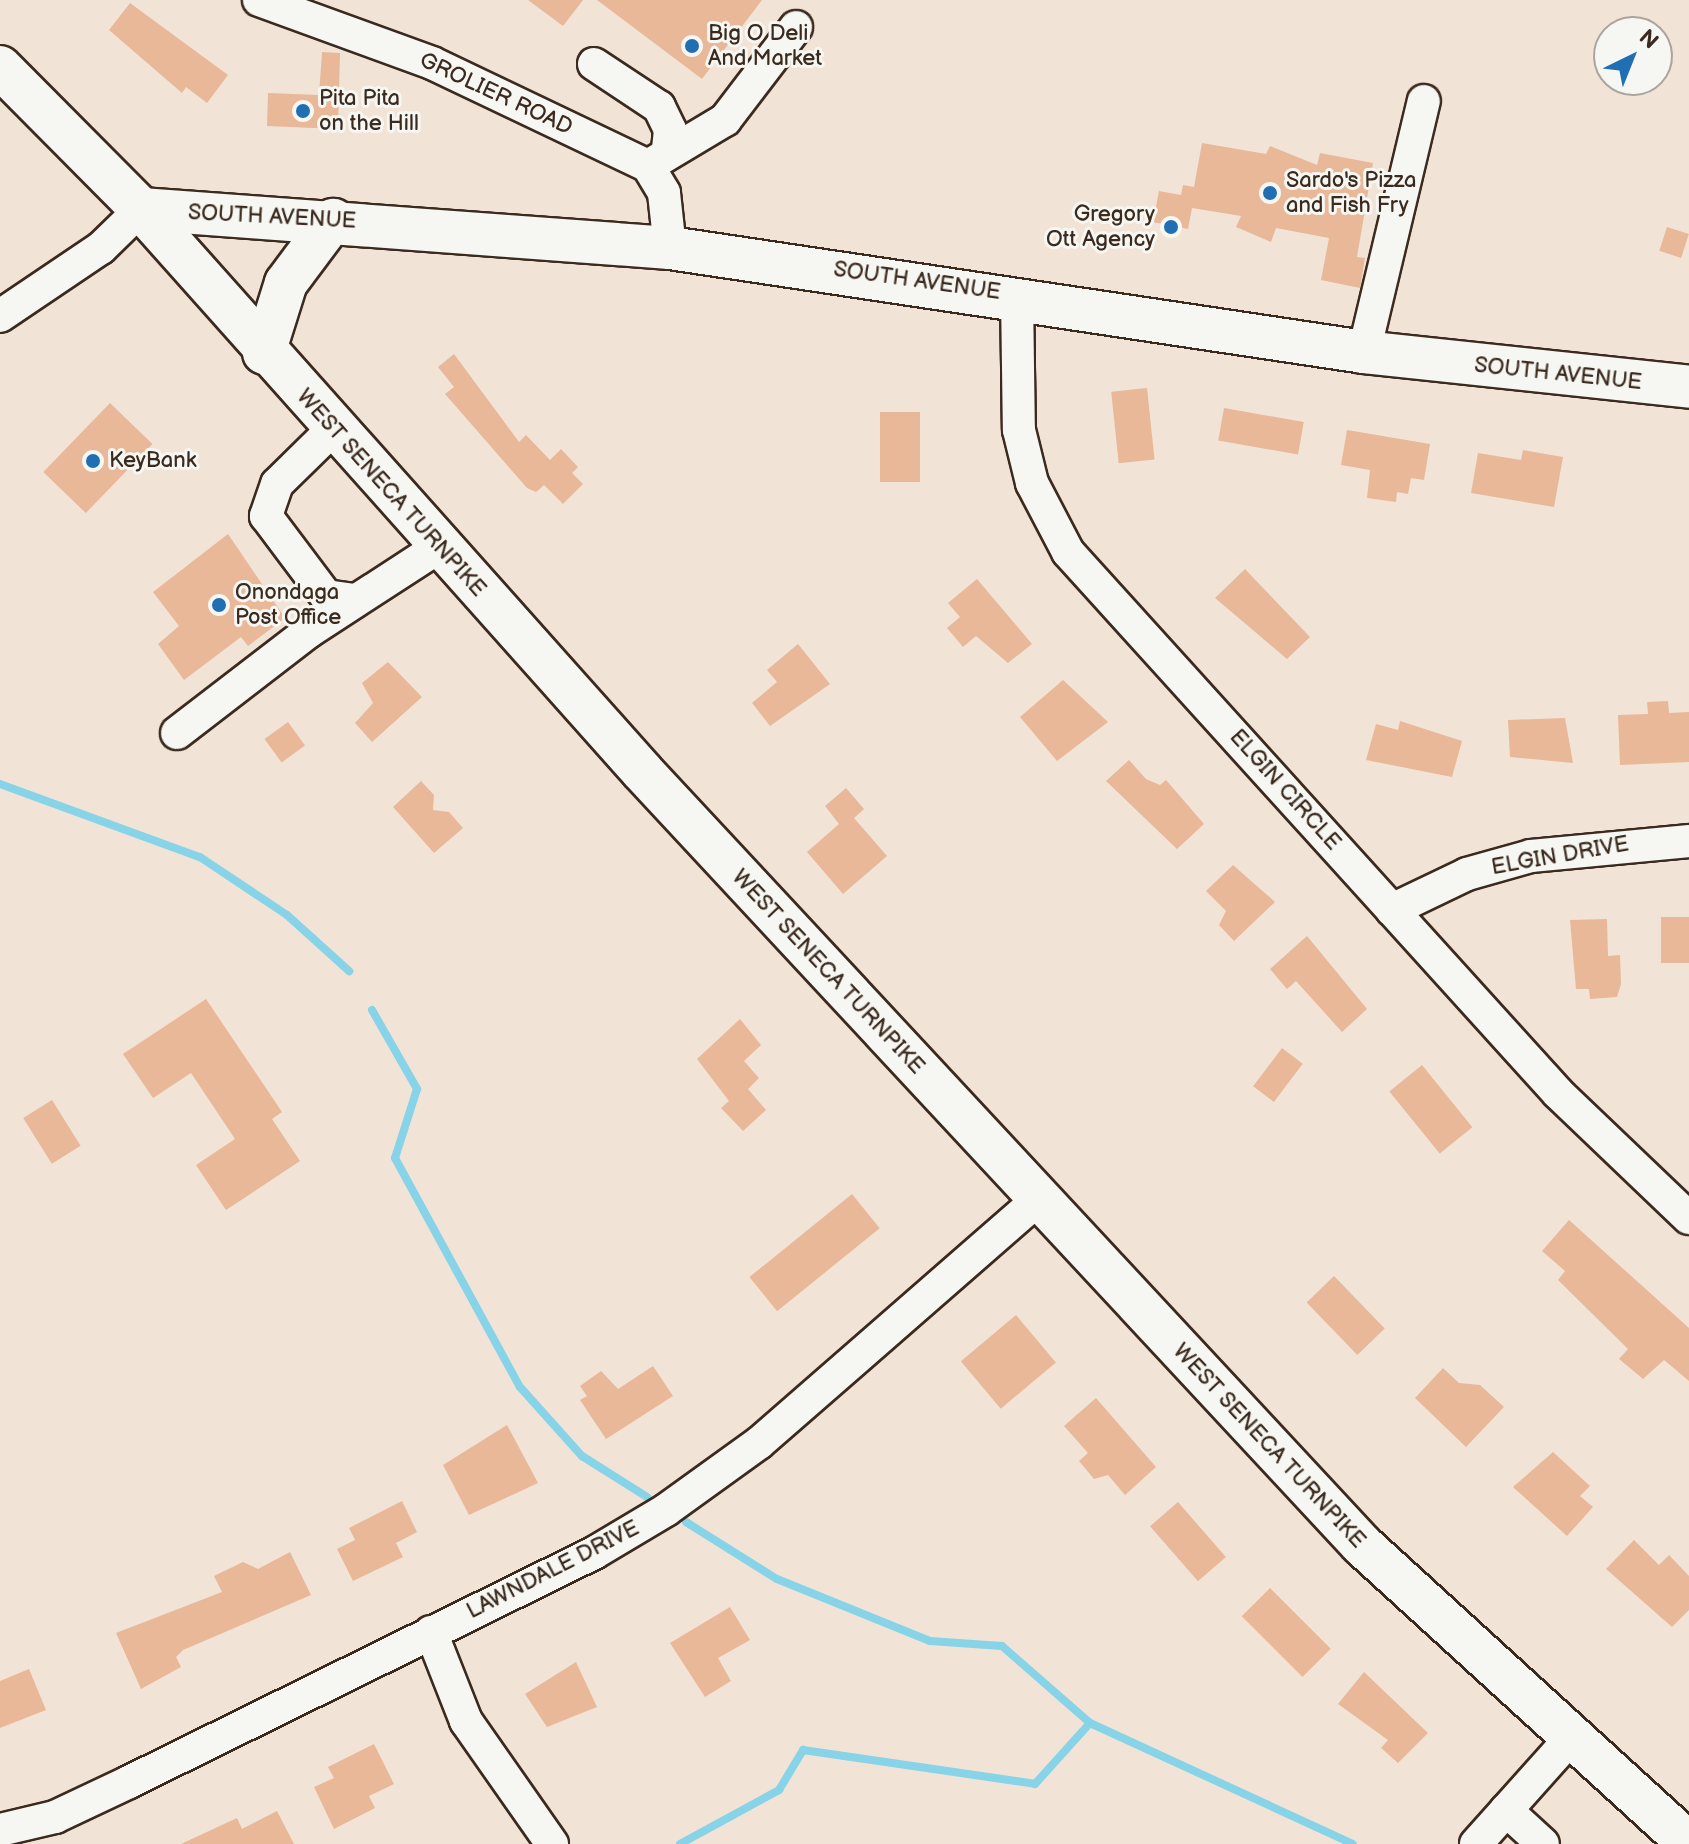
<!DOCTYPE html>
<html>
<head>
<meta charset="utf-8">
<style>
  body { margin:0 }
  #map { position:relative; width:1689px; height:1844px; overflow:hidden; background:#f2e3d7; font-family:"Balsamiq Sans",sans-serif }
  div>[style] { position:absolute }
  .stream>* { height:8px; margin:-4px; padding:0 4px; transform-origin:4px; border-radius:4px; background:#87d3e7 }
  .building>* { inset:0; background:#e8b899; transform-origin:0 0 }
  .roads { filter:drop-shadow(2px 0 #3b2a1e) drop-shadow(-2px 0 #3b2a1e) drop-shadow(0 2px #3b2a1e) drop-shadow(0 -2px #3b2a1e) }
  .minor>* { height:32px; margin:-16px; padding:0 16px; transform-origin:16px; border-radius:16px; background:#f6f6f2 }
  .major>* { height:42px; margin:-21px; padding:0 21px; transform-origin:21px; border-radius:21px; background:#f6f6f2 }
  .dots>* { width:22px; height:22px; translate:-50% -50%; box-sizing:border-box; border:4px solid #f6f6f2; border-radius:50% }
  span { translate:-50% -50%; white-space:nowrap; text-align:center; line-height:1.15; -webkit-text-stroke:6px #f6f6f2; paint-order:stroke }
  .poi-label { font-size:22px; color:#3b2a1e }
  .left { translate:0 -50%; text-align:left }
  .right { translate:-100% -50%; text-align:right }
  .street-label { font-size:22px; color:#3b2a1e }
  .north { position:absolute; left:1593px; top:16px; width:80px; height:80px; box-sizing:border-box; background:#f6f6f2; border:2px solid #aba49d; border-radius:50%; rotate:43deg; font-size:22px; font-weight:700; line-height:32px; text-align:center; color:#3b2a1e }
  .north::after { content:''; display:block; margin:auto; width:28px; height:36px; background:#1f6fb2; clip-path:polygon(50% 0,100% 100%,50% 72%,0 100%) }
</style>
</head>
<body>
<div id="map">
  <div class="stream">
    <div style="left:0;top:784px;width:213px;rotate:20.1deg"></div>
    <div style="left:200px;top:857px;width:105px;rotate:33.7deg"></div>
    <div style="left:287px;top:915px;width:84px;rotate:42.1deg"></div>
    <div style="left:372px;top:1010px;width:91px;rotate:60.3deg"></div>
    <div style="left:417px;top:1089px;width:72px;rotate:107.7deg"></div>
    <div style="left:395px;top:1158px;width:261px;rotate:61.4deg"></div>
    <div style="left:520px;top:1387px;width:93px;rotate:48.1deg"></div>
    <div style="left:582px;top:1456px;width:77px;rotate:32.2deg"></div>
    <div style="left:686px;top:1522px;width:107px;rotate:32.1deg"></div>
    <div style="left:777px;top:1579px;width:165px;rotate:22.1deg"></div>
    <div style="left:930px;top:1641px;width:72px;rotate:4deg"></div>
    <div style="left:1002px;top:1646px;width:117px;rotate:41.2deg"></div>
    <div style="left:1090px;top:1723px;width:289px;rotate:24.7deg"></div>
    <div style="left:680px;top:1844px;width:113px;rotate:-28.6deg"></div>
    <div style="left:779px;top:1790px;width:47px;rotate:-59deg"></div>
    <div style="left:803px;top:1750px;width:234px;rotate:8.3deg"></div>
    <div style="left:1035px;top:1784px;width:82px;rotate:-48deg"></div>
  </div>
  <div class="building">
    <div style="clip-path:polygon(528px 0,583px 0,563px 26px)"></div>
    <div style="clip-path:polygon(597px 0,762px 0,702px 79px)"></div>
    <div style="clip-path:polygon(130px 3px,228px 75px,207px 103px,186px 87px,182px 93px,109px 30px)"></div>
    <div style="clip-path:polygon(322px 52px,340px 53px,338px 129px,267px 126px,268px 93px,319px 95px)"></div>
    <div style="clip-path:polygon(1202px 143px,1266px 154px,1270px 146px,1317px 165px,1320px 153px,1373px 163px,1357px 257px,1365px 258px,1360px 288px,1321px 280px,1329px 238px,1276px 228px,1271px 242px,1236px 227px,1241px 216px,1192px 208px,1188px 229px,1153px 222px,1159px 191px,1181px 195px,1183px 185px,1194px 187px)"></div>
    <div style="left:1667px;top:227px;width:23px;height:25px;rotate:18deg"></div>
    <div style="clip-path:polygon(454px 354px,519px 442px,526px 435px,550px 460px,561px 449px,578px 467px,572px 473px,583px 484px,563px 504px,544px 485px,536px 492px,527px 488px,445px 394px,454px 387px,438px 367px)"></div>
    <div style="left:1147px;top:388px;width:72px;height:36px;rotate:84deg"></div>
    <div style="left:110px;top:403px;width:59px;height:96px;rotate:44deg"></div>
    <div style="left:1224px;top:408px;width:81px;height:33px;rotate:10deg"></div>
    <div style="left:920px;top:412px;width:70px;height:40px;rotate:90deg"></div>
    <div style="clip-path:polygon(1347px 430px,1430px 444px,1424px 480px,1411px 478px,1408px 494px,1397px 492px,1396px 502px,1367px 498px,1370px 470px,1341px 465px)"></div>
    <div style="clip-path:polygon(1523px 450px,1563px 457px,1554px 507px,1471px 493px,1478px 453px,1521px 460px)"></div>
    <div style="clip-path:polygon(228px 534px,285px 618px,248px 646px,241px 637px,184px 680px,158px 644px,179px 626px,153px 592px)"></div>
    <div style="clip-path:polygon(1245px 569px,1310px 637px,1287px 659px,1215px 598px)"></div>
    <div style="clip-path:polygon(977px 579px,1032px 644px,1008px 663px,976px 636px,963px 647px,947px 628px,960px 617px,948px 603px)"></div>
    <div style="clip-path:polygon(798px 644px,830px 684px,770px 726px,752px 703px,777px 682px,767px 670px)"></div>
    <div style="clip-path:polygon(388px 662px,422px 697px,372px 742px,355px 723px,373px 703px,362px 683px)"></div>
    <div style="clip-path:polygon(1063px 680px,1108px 722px,1057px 761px,1020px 717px)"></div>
    <div style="clip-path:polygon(1668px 701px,1669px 713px,1689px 712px,1689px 762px,1620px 765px,1618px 715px,1648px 714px,1647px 702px)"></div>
    <div style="clip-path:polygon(1565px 718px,1573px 763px,1510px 757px,1508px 720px)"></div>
    <div style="clip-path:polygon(1400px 721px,1462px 741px,1452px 777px,1366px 760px,1376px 724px,1398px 730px)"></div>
    <div style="left:288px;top:722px;width:29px;height:29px;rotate:54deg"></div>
    <div style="clip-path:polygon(1129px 760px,1146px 779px,1160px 785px,1166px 780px,1204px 824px,1177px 849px,1106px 781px)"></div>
    <div style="clip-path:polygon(421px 781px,434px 795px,433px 810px,449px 812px,463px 828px,434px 853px,393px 807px)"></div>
    <div style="clip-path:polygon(846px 788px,864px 809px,854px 818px,887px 856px,843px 894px,807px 852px,839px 824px,825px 806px)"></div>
    <div style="clip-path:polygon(1233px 865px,1275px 902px,1234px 941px,1219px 925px,1226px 911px,1206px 891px)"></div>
    <div style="left:1661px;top:917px;width:28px;height:46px"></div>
    <div style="clip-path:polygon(1607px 919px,1608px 956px,1620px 955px,1621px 984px,1617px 997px,1590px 999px,1589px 989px,1576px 989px,1570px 920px)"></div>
    <div style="clip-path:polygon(1307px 936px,1367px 1009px,1342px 1032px,1296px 981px,1287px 989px,1270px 969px)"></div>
    <div style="clip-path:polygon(206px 999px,282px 1112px,272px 1119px,300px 1161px,226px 1210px,196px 1165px,235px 1139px,191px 1073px,153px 1098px,123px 1054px)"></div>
    <div style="clip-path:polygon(740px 1019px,761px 1045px,744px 1061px,759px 1078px,748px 1089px,766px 1110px,743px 1131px,721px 1108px,729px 1101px,697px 1059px)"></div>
    <div style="left:1282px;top:1048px;width:26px;height:48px;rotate:37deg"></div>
    <div style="left:1422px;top:1065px;width:80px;height:42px;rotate:51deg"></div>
    <div style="left:52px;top:1100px;width:54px;height:34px;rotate:58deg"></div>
    <div style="left:852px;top:1194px;width:44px;height:132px;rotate:51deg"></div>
    <div style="clip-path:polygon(1569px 1220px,1689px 1328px,1689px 1381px,1664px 1360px,1643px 1379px,1619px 1359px,1628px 1349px,1558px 1280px,1565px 1271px,1542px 1251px)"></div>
    <div style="left:1334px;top:1276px;width:73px;height:38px;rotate:46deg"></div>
    <div style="left:1016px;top:1315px;width:62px;height:72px;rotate:50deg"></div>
    <div style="clip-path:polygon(653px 1366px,673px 1396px,606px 1439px,580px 1400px,587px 1396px,580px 1386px,601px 1371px,618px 1389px)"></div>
    <div style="clip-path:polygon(1443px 1368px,1459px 1383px,1480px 1385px,1504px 1407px,1466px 1447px,1415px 1398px)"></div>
    <div style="clip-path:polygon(1096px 1398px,1156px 1467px,1125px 1495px,1108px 1475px,1094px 1479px,1079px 1461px,1088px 1453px,1064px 1426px)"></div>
    <div style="clip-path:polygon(507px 1425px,538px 1483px,469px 1515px,443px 1465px)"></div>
    <div style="clip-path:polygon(1553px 1452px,1590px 1486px,1580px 1496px,1593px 1507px,1567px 1536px,1513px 1487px)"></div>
    <div style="clip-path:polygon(402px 1501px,417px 1532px,396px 1543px,403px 1557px,353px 1581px,337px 1549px,355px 1540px,349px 1528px)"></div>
    <div style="left:1178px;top:1502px;width:73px;height:37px;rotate:49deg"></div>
    <div style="clip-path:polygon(1634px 1540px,1659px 1565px,1669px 1555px,1689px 1576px,1689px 1610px,1672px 1627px,1606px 1569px)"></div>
    <div style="clip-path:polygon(290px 1552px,311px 1595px,183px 1650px,176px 1657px,181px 1667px,141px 1689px,116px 1633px,222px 1592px,214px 1576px,243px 1562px,258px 1569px)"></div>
    <div style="left:1270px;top:1588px;width:86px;height:40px;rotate:45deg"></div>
    <div style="clip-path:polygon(730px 1607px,750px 1640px,718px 1658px,731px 1681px,705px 1697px,670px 1643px)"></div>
    <div style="clip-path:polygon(576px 1662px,597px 1707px,547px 1727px,525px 1694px)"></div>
    <div style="clip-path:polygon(29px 1669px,46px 1710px,0 1728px,0 1681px)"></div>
    <div style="clip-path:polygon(1364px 1672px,1428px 1733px,1398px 1763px,1381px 1748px,1388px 1740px,1338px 1704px)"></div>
    <div style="clip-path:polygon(374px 1744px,394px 1784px,369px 1796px,375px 1808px,334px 1829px,314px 1787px,334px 1778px,328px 1767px)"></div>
    <div style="clip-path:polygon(277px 1811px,294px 1844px,181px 1844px,237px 1818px,242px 1829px)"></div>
  </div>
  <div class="roads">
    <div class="minor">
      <div style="left:259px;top:0;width:184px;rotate:20deg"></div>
      <div style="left:432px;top:63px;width:239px;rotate:25.5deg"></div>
      <div style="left:648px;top:166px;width:31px;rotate:59deg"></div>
      <div style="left:664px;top:193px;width:55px;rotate:83.8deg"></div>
      <div style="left:594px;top:64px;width:78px;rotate:33.5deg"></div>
      <div style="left:659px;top:107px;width:25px;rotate:64deg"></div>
      <div style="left:670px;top:130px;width:19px;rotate:96deg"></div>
      <div style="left:648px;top:166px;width:90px;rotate:-30.9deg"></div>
      <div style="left:725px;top:120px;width:117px;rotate:-52.6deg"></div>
      <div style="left:1017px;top:295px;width:135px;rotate:89.2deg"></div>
      <div style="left:1019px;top:430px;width:55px;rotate:76.2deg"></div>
      <div style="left:1032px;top:483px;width:78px;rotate:62.4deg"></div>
      <div style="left:1068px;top:552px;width:730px;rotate:47.83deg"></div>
      <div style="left:1558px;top:1093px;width:181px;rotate:43.7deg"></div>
      <div style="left:0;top:316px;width:122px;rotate:-34deg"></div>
      <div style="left:101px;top:248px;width:56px;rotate:-44.3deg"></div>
      <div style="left:1364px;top:352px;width:258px;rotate:-76.6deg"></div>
      <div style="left:333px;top:429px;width:78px;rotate:135.5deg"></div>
      <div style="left:277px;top:484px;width:34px;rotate:109deg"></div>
      <div style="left:266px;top:516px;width:100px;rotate:53.1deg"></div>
      <div style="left:326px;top:596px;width:29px;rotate:8deg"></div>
      <div style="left:177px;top:733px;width:165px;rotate:-37.6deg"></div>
      <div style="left:308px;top:632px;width:156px;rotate:-33deg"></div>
      <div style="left:1392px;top:910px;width:83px;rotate:-25.6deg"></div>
      <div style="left:1467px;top:874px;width:66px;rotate:-15.7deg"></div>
      <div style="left:1531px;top:856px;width:159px;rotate:-5.4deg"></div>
      <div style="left:431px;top:1632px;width:96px;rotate:68.5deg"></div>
      <div style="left:466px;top:1721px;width:150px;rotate:55deg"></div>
      <div style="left:1506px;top:1810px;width:50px;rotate:42.6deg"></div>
      <div style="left:0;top:1830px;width:57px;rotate:-13.3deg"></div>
      <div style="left:55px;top:1817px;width:82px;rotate:-25.3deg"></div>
      <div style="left:129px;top:1782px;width:518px;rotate:-26.22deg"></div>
      <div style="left:594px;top:1553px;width:84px;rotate:-30.8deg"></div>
      <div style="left:666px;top:1510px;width:115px;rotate:-35.8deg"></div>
      <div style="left:759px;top:1443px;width:370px;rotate:-41.1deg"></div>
      <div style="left:1476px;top:1844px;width:141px;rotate:-48.2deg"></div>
    </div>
    <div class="major">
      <div style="left:0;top:67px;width:200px;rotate:45.2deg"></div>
      <div style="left:141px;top:209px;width:753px;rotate:48.28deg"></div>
      <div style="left:642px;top:771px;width:1057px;rotate:47.07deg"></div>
      <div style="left:1362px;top:1545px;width:443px;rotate:42.4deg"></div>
      <div style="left:141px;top:209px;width:530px;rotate:4.22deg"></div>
      <div style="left:670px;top:248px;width:702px;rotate:8.52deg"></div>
      <div style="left:1364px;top:352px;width:327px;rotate:6.1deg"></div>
      <div style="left:264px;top:353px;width:73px;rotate:-72.6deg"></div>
      <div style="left:286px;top:283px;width:79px;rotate:-53.3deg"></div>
    </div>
  </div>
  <div class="dots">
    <div style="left:692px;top:46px;background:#1f6fb2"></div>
    <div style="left:303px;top:111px;background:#1f6fb2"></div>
    <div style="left:1270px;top:193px;background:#1f6fb2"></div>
    <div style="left:1171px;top:227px;background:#1f6fb2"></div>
    <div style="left:93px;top:461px;background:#1f6fb2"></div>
    <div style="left:219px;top:605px;background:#1f6fb2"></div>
  </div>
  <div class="poi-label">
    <span class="left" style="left:708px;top:46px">Big O Deli<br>And Market</span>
    <span class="left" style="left:319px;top:111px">Pita Pita<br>on the Hill</span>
    <span class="left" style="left:1286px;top:193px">Sardo's Pizza<br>and Fish Fry</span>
    <span class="right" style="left:1155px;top:227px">Gregory<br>Ott Agency</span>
    <span class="left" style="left:109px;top:461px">KeyBank</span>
    <span class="left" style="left:235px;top:605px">Onondaga<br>Post Office</span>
  </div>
  <div class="street-label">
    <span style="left:496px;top:94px;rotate:25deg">GROLIER ROAD</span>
    <span style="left:272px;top:217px;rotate:3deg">SOUTH AVENUE</span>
    <span style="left:917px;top:281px;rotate:8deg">SOUTH AVENUE</span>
    <span style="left:1558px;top:374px;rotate:6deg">SOUTH AVENUE</span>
    <span style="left:391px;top:493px;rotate:48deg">WEST SENECA TURNPIKE</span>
    <span style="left:1285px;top:790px;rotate:48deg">ELGIN CIRCLE</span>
    <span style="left:1560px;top:856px;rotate:-10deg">ELGIN DRIVE</span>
    <span style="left:828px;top:972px;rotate:47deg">WEST SENECA TURNPIKE</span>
    <span style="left:1269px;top:1446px;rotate:47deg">WEST SENECA TURNPIKE</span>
    <span style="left:553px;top:1570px;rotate:-27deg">LAWNDALE DRIVE</span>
  </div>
  <div class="north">N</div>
</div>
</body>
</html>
